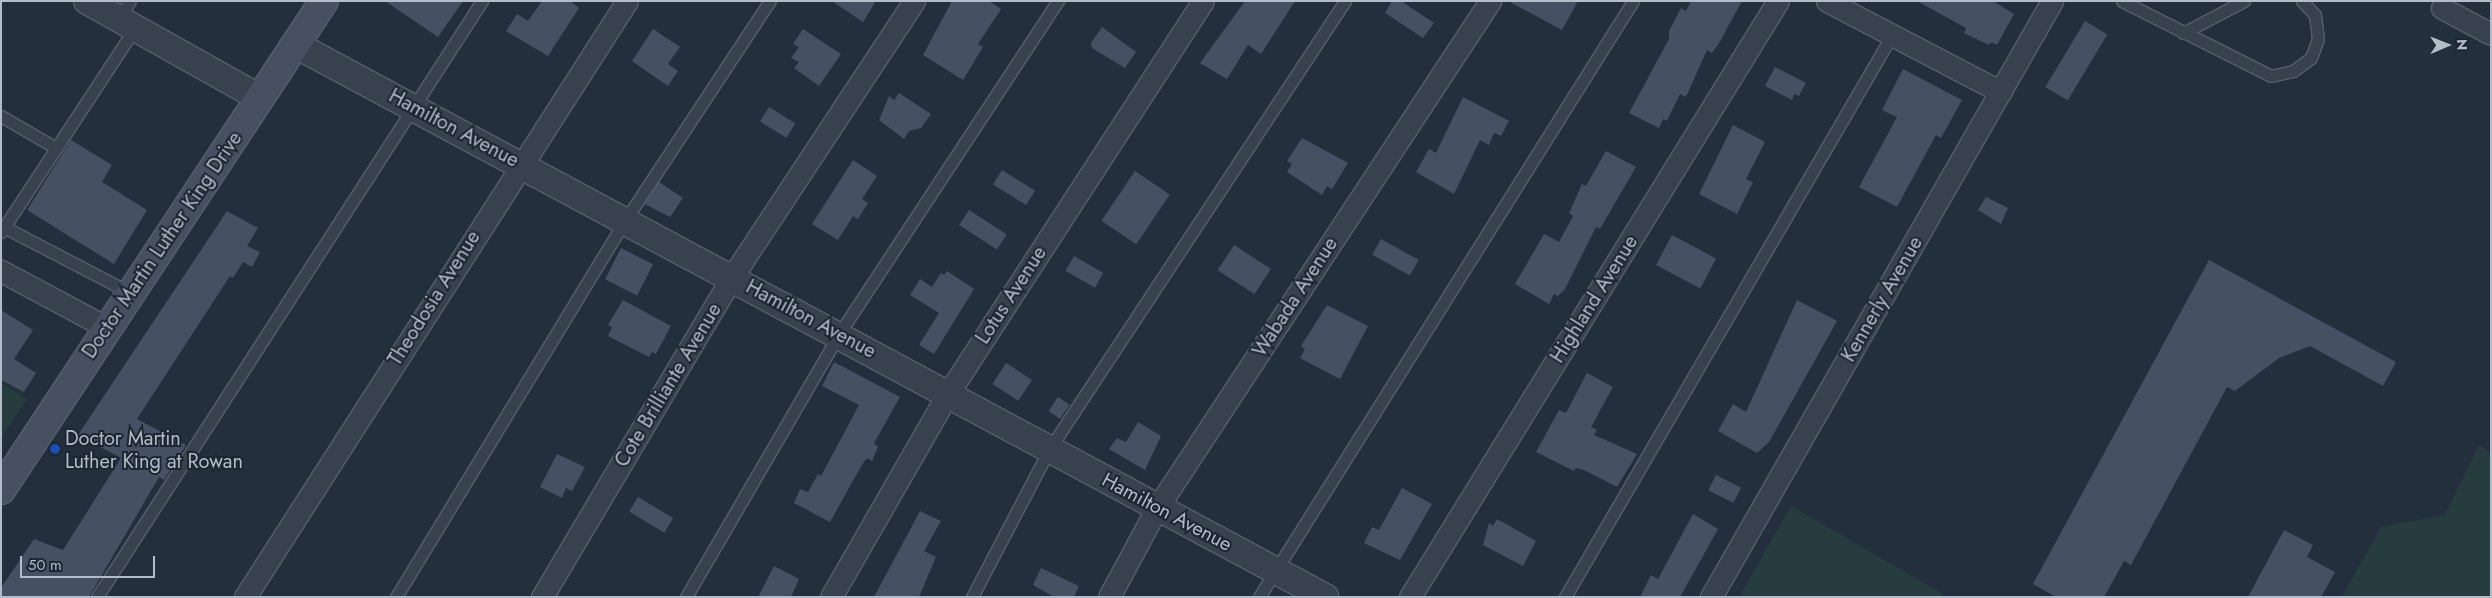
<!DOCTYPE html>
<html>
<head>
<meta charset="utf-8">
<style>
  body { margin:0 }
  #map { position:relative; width:2492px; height:598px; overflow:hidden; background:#242f3e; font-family:Jost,sans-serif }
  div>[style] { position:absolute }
  .green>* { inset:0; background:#263c3f }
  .building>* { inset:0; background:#455162; transform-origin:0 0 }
  .roads { filter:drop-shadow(1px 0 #565f6c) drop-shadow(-1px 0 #565f6c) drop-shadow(0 1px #565f6c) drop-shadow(0 -1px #565f6c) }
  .service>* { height:11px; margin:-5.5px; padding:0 5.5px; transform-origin:5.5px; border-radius:5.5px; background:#38414e }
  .minor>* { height:21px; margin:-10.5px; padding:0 10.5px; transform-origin:10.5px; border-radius:10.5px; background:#38414e }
  .tertiary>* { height:26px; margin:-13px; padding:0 13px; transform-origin:13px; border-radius:13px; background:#38414e }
  .secondary>* { height:28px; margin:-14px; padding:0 14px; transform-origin:14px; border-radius:14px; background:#465061 }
  .dots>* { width:14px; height:14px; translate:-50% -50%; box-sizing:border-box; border:2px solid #1d2633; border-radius:50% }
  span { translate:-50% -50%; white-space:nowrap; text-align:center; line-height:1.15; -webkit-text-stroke:4px #1d2633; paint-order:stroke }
  .street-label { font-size:20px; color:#b4bcc9 }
  .poi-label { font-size:20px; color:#b4bcc9 }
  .left { translate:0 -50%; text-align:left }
  .frame { position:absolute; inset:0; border:2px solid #b4bcc9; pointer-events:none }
  .north { position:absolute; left:2422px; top:20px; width:50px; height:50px; -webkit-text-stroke:4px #1d2633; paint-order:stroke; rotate:89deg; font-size:14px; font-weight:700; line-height:20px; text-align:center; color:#b4bcc9 }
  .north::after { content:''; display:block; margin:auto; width:18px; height:22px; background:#b4bcc9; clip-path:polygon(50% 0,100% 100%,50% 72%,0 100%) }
  .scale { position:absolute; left:20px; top:556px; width:135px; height:22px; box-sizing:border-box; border:2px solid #b4bcc9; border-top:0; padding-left:6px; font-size:15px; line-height:18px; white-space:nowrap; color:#b4bcc9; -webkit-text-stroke:4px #1d2633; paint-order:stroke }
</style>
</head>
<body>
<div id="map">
  <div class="green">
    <div style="clip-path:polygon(1px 383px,27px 399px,1px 438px)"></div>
    <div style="clip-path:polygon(2479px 445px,2491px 454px,2491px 597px,2342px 597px,2381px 527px,2445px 515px)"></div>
    <div style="clip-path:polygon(1791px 506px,1943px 594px,1942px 597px,1739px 597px)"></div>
  </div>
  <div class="building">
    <div style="clip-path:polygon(385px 1px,463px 1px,438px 37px)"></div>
    <div style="clip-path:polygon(542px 1px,570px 1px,579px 8px,548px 56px,506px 31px,517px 14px,528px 21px)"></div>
    <div style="clip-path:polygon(832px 1px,876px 1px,863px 22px)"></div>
    <div style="clip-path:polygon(952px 1px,989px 1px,1001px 9px,978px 44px,983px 47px,963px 80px,923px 55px)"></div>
    <div style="clip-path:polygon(1245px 1px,1295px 1px,1261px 54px,1248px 45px,1227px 79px,1200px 63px)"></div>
    <div style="clip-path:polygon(1392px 1px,1401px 1px,1434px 23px,1423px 38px,1385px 13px)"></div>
    <div style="clip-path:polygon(1508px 1px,1578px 1px,1562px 30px)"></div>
    <div style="clip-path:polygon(1691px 1px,1742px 1px,1718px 45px,1712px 53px,1707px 50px,1686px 97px,1680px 94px,1667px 121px,1663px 119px,1659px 128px,1629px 113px,1669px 39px,1669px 31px,1681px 8px,1686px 11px)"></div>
    <div style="clip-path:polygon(1917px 1px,1993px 1px,2014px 14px,1997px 45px,1991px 42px,1989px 45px,1964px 33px,1966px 28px)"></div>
    <div style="left:2085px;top:21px;width:26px;height:77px;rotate:31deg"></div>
    <div style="clip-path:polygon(1102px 27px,1136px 52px,1125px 68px,1092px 48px,1091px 43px)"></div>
    <div style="clip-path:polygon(653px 29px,680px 47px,668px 64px,678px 71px,668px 86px,632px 61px)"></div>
    <div style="clip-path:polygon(803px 29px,841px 54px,819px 86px,794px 68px,799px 62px,791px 58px,799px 47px,793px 44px)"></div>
    <div style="clip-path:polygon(1775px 67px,1806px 83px,1799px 96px,1794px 94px,1792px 100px,1765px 86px)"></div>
    <div style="clip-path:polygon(1903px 69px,1962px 100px,1941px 138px,1936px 135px,1897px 207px,1859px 187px,1897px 117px,1882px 110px)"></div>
    <div style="clip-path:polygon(899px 93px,931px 114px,921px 128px,909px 131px,904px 139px,879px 120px,889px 96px,894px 100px)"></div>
    <div style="clip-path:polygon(1463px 97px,1509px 121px,1501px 136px,1494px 133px,1489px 145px,1480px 140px,1454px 194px,1416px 172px,1429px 149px,1436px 153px)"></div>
    <div style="left:769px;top:107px;width:31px;height:17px;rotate:32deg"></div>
    <div style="clip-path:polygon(1733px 125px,1765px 142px,1746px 179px,1753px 182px,1737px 214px,1699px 194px)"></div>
    <div style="clip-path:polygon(1302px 138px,1348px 163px,1332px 189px,1327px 186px,1322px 195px,1287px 172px,1292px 164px,1287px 161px)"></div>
    <div style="clip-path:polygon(71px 140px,112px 165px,102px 182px,147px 210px,114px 264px,27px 210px)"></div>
    <div style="clip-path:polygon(1606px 151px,1636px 167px,1600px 229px,1596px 227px,1565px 289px,1558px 296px,1554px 294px,1549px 304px,1515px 284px,1544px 234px,1559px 242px,1573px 216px,1569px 213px,1582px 184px,1586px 186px)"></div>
    <div style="clip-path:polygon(853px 160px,877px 176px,862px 199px,868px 203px,858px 219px,853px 216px,838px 240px,812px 224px)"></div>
    <div style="left:1002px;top:170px;width:39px;height:17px;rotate:32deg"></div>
    <div style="left:1135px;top:171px;width:42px;height:60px;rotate:34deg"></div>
    <div style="clip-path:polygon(659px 182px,683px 198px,670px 217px,645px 204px)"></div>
    <div style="clip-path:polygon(1986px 197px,2008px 208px,2001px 224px,1978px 210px)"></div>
    <div style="left:969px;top:210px;width:45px;height:18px;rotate:33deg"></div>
    <div style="clip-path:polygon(227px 211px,258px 228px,247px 246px,260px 252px,252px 267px,243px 262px,233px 278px,230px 276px,137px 419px,186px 445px,164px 480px,159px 477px,89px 597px,1px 597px,1px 588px,34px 539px,63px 550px,121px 458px,78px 435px)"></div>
    <div style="left:1672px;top:235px;width:50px;height:34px;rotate:28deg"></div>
    <div style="left:1381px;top:239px;width:43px;height:18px;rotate:29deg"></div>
    <div style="left:1234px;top:245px;width:44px;height:30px;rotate:33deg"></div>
    <div style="left:621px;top:248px;width:36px;height:35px;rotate:27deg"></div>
    <div style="left:1074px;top:256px;width:34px;height:17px;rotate:30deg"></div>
    <div style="clip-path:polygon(2209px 260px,2396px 362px,2383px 386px,2310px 346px,2279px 358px,2235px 391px,2227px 387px,2131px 565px,2124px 561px,2104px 597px,2056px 597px,2033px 584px)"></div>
    <div style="clip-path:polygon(947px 271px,974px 289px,934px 354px,919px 345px,939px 313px,910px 295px,920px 279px,932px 287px,941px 273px,944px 275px)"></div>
    <div style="clip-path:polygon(623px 300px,671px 326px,656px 354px,652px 352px,649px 357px,608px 336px,612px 327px,608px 325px)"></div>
    <div style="clip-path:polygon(1797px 300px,1837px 321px,1769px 442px,1757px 453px,1718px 431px,1733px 404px,1746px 412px)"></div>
    <div style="clip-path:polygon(1327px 305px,1368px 326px,1340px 379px,1300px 358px,1305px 349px,1301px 346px)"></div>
    <div style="clip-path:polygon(1px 310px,33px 330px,14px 359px,36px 373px,24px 392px,1px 380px)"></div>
    <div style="clip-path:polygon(834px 362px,900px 397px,874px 443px,878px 447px,872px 461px,867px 458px,863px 463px,830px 522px,794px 503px,800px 489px,808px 492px,818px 474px,821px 476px,859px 405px,822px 386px)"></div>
    <div style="left:1006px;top:363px;width:31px;height:25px;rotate:33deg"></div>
    <div style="clip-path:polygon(1587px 373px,1613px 387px,1591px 427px,1597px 430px,1594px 435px,1637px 454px,1617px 487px,1584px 470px,1576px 468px,1574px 471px,1536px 452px,1559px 410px,1566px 413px)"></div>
    <div style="left:1058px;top:397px;width:14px;height:17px;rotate:34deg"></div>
    <div style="clip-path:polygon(1138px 422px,1161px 436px,1145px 470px,1109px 449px,1117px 438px,1126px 442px)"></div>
    <div style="clip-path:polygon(557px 454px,585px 467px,572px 491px,566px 488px,562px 498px,540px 487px)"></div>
    <div style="left:1716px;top:475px;width:28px;height:17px;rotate:27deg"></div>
    <div style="clip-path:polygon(1402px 488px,1432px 504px,1400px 560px,1364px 543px,1372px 527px,1379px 530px)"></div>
    <div style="left:638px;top:497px;width:41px;height:17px;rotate:31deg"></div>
    <div style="clip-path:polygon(920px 511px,941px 521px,924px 551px,936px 557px,919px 597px,874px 597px)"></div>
    <div style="clip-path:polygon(1693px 514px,1718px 529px,1680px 597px,1640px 597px,1651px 575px,1658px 579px)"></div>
    <div style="clip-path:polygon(1497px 519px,1536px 541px,1523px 566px,1483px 545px,1489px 523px,1493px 526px)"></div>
    <div style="clip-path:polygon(2284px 530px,2313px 545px,2307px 557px,2335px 572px,2321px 597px,2248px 597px)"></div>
    <div style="clip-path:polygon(774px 566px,799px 579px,791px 597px,758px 597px)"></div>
    <div style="clip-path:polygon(1041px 568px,1079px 586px,1074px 597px,1054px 597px,1033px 585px)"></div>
  </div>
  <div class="roads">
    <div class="service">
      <div style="left:2122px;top:1px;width:167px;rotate:26.7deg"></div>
      <div style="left:2271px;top:76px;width:23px;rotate:-13deg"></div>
      <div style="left:2293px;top:71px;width:22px;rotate:-36deg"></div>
      <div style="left:2311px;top:58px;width:20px;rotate:-70deg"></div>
      <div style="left:2318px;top:39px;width:24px;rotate:-97deg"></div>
      <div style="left:2315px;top:15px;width:19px;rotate:-133deg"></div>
      <div style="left:119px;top:19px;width:21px;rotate:-59deg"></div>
      <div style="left:2183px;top:33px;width:69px;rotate:-27.7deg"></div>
      <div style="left:1px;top:116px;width:64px;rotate:30.2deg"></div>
      <div style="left:4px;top:227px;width:141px;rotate:27.5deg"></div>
      <div style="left:1px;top:232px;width:244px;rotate:-56.7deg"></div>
      <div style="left:97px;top:597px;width:710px;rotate:-57.14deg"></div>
      <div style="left:396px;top:597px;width:442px;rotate:-58.7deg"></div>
      <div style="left:626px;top:219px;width:261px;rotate:-56.6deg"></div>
      <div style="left:686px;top:597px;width:304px;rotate:-59.8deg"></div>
      <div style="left:839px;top:334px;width:399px;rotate:-56.7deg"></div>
      <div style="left:972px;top:597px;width:168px;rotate:-62.4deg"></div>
      <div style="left:1050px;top:448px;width:536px;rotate:-56.58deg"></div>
      <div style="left:1259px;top:597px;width:704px;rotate:-57.89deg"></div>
      <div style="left:1565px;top:597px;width:650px;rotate:-59.81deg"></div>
    </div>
    <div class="minor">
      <div style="left:1827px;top:1px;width:196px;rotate:27.6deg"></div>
      <div style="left:2442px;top:8px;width:55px;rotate:28deg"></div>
      <div style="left:1px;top:271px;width:119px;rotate:28.1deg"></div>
      <div style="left:245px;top:597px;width:708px;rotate:-57.34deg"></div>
      <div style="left:542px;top:597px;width:372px;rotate:-59.3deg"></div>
      <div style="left:732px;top:277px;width:331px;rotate:-56.6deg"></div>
      <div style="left:831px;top:597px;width:237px;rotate:-60.1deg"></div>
      <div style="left:949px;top:392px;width:466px;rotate:-57deg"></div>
      <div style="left:1109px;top:597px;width:101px;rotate:-61.7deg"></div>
      <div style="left:1157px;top:508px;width:607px;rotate:-56.7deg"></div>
      <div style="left:1410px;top:597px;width:700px;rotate:-58.31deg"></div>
      <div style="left:1711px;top:597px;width:687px;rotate:-60.22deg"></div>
    </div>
    <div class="tertiary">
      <div style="left:87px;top:1px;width:198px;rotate:29.3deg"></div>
      <div style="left:296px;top:45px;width:1168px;rotate:28.21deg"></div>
    </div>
    <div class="secondary">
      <div style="left:1px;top:490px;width:586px;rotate:-56.55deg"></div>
    </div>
  </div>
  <div class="dots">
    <div style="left:55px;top:449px;background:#1a4fb4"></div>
  </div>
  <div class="street-label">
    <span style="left:454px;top:128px;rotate:28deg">Hamilton Avenue</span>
    <span style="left:162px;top:245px;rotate:-56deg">Doctor Martin Luther King Drive</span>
    <span style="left:1011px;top:295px;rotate:-57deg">Lotus Avenue</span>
    <span style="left:1295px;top:297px;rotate:-57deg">Wabada Avenue</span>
    <span style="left:434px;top:298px;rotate:-58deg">Theodosia Avenue</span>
    <span style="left:1594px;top:299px;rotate:-58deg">Highland Avenue</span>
    <span style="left:1882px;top:299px;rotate:-60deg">Kennerly Avenue</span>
    <span style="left:811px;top:319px;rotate:28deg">Hamilton Avenue</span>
    <span style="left:668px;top:385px;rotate:-59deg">Cote Brilliante Avenue</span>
    <span style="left:1167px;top:512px;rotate:28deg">Hamilton Avenue</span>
  </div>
  <div class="poi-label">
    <span class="left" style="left:65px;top:450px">Doctor Martin<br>Luther King at Rowan</span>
  </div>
  <div class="frame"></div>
  <div class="north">N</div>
  <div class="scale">50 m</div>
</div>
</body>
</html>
